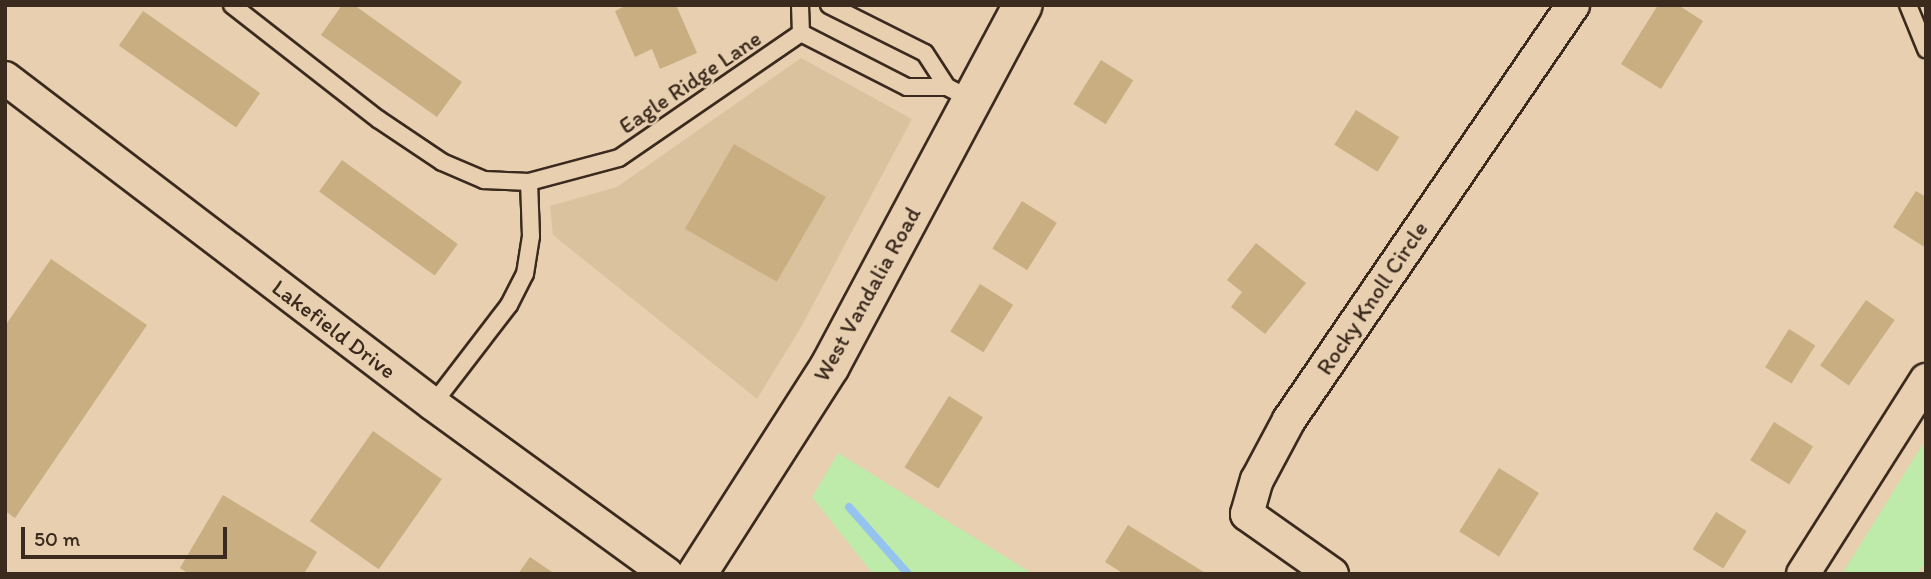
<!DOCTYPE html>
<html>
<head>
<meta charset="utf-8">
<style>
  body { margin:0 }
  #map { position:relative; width:1931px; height:579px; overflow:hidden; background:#e7cfb0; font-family:Itim,sans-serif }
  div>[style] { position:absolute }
  .built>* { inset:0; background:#dbc29f }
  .green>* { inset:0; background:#beeba9 }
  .stream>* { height:8px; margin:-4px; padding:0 4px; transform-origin:4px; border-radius:4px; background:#95c3f0 }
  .building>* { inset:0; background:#c9ae81; transform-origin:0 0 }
  .roads { filter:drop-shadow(2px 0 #3b2a1e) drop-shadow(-2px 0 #3b2a1e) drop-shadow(0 2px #3b2a1e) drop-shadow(0 -2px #3b2a1e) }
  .service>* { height:16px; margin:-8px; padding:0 8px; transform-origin:8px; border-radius:8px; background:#e7cfb0 }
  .minor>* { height:32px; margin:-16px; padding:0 16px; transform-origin:16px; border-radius:16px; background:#e7cfb0 }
  .secondary>* { height:38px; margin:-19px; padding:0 19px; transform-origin:19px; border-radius:19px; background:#e7cfb0 }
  span { translate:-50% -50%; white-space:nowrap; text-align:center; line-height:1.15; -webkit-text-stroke:5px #e7cfb0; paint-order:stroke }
  .street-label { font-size:23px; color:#3b2a1e }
  .frame { position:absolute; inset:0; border:7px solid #3b2a1e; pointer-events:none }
  .scale { position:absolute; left:21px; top:527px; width:206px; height:32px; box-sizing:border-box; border:4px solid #3b2a1e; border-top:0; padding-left:9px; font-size:21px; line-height:24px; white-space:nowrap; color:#3b2a1e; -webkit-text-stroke:5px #e7cfb0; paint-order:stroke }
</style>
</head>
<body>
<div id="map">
  <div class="built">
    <div style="clip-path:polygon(801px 58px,912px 119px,800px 329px,757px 399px,553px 235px,550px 206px,617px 187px)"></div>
  </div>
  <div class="green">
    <div style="clip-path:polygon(1926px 439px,1926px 562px,1917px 574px,1842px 574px)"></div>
    <div style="clip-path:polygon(838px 453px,1033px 574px,873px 574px,812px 497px)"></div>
  </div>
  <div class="stream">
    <div style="left:849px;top:507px;width:89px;rotate:48.6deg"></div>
  </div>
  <div class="building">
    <div style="clip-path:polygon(342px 5px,354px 5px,462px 82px,437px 117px,321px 35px)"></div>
    <div style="clip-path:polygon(627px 5px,676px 5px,697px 53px,660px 69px,652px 49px,635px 57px,615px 11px)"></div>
    <div style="clip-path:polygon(1658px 5px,1678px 5px,1703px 21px,1661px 89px,1621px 64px)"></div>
    <div style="left:143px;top:11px;width:143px;height:42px;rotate:35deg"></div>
    <div style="left:1101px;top:60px;width:38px;height:52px;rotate:32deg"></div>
    <div style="left:1356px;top:110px;width:51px;height:41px;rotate:32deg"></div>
    <div style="left:734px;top:144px;width:106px;height:98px;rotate:30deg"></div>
    <div style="left:342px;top:160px;width:143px;height:39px;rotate:36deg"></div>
    <div style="clip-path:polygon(1916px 191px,1926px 197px,1926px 248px,1893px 227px)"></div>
    <div style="left:1022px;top:201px;width:41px;height:56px;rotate:32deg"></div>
    <div style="clip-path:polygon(1256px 243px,1306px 283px,1265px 334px,1231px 307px,1242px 292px,1227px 280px)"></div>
    <div style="clip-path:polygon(51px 259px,147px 325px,15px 518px,5px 511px,5px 326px)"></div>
    <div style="left:980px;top:284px;width:39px;height:56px;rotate:32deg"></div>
    <div style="left:1866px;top:300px;width:35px;height:80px;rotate:35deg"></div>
    <div style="left:1789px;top:329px;width:31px;height:45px;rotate:32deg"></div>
    <div style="left:949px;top:396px;width:40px;height:84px;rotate:32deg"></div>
    <div style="left:1774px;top:422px;width:46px;height:45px;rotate:32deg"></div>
    <div style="left:373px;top:431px;width:84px;height:110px;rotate:35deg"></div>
    <div style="left:1499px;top:468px;width:47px;height:75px;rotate:32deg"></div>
    <div style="clip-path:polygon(223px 495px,317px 552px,304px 574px,189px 574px,180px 568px)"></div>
    <div style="left:1716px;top:512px;width:36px;height:44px;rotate:32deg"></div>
    <div style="clip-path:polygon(1128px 525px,1207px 574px,1124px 574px,1105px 562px)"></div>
    <div style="clip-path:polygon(530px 557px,555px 574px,518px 574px)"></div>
  </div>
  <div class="roads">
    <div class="service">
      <div style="left:232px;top:5px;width:185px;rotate:38deg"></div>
      <div style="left:378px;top:119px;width:77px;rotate:33.9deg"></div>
      <div style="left:442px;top:162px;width:46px;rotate:23.2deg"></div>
      <div style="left:484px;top:180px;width:45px;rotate:2.5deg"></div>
      <div style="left:529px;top:182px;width:93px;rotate:-14.9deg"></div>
      <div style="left:619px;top:158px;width:221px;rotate:-34.5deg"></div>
      <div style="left:800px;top:5px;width:28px;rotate:88deg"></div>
      <div style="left:829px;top:5px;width:107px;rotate:26.6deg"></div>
      <div style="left:925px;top:53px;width:40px;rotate:57.1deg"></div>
      <div style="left:947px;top:87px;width:28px;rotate:27deg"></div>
      <div style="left:1908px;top:5px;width:48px;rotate:67.8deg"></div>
      <div style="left:801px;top:33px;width:119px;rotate:27deg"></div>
      <div style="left:907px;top:87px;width:40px"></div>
      <div style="left:433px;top:404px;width:125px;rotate:-52.5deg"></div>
      <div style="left:509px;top:305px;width:35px;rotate:-63deg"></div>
      <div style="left:525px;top:274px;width:38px;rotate:-81deg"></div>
      <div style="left:531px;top:236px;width:54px;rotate:-92.1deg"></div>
    </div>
    <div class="minor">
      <div style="left:5px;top:78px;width:538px;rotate:37.3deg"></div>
      <div style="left:433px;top:404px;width:289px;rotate:36deg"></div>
      <div style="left:1332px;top:574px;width:104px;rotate:-144.8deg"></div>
      <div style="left:1247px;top:514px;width:35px;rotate:-74deg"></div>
      <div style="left:1257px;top:480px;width:68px;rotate:-61.9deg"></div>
      <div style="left:1289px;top:420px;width:503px;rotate:-55.61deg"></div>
      <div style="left:1803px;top:574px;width:230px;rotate:-57.6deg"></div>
    </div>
    <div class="secondary">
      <div style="left:697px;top:574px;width:247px;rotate:-57.4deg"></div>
      <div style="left:830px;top:366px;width:409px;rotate:-61.9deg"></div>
    </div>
  </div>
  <div class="street-label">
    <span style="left:690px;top:82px;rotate:-34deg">Eagle Ridge Lane</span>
    <span style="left:867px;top:294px;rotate:-61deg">West Vandalia Road</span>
    <span style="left:1372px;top:298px;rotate:-56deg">Rocky Knoll Circle</span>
    <span style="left:334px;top:329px;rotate:37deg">Lakefield Drive</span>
  </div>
  <div class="frame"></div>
  <div class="scale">50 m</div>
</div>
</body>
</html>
